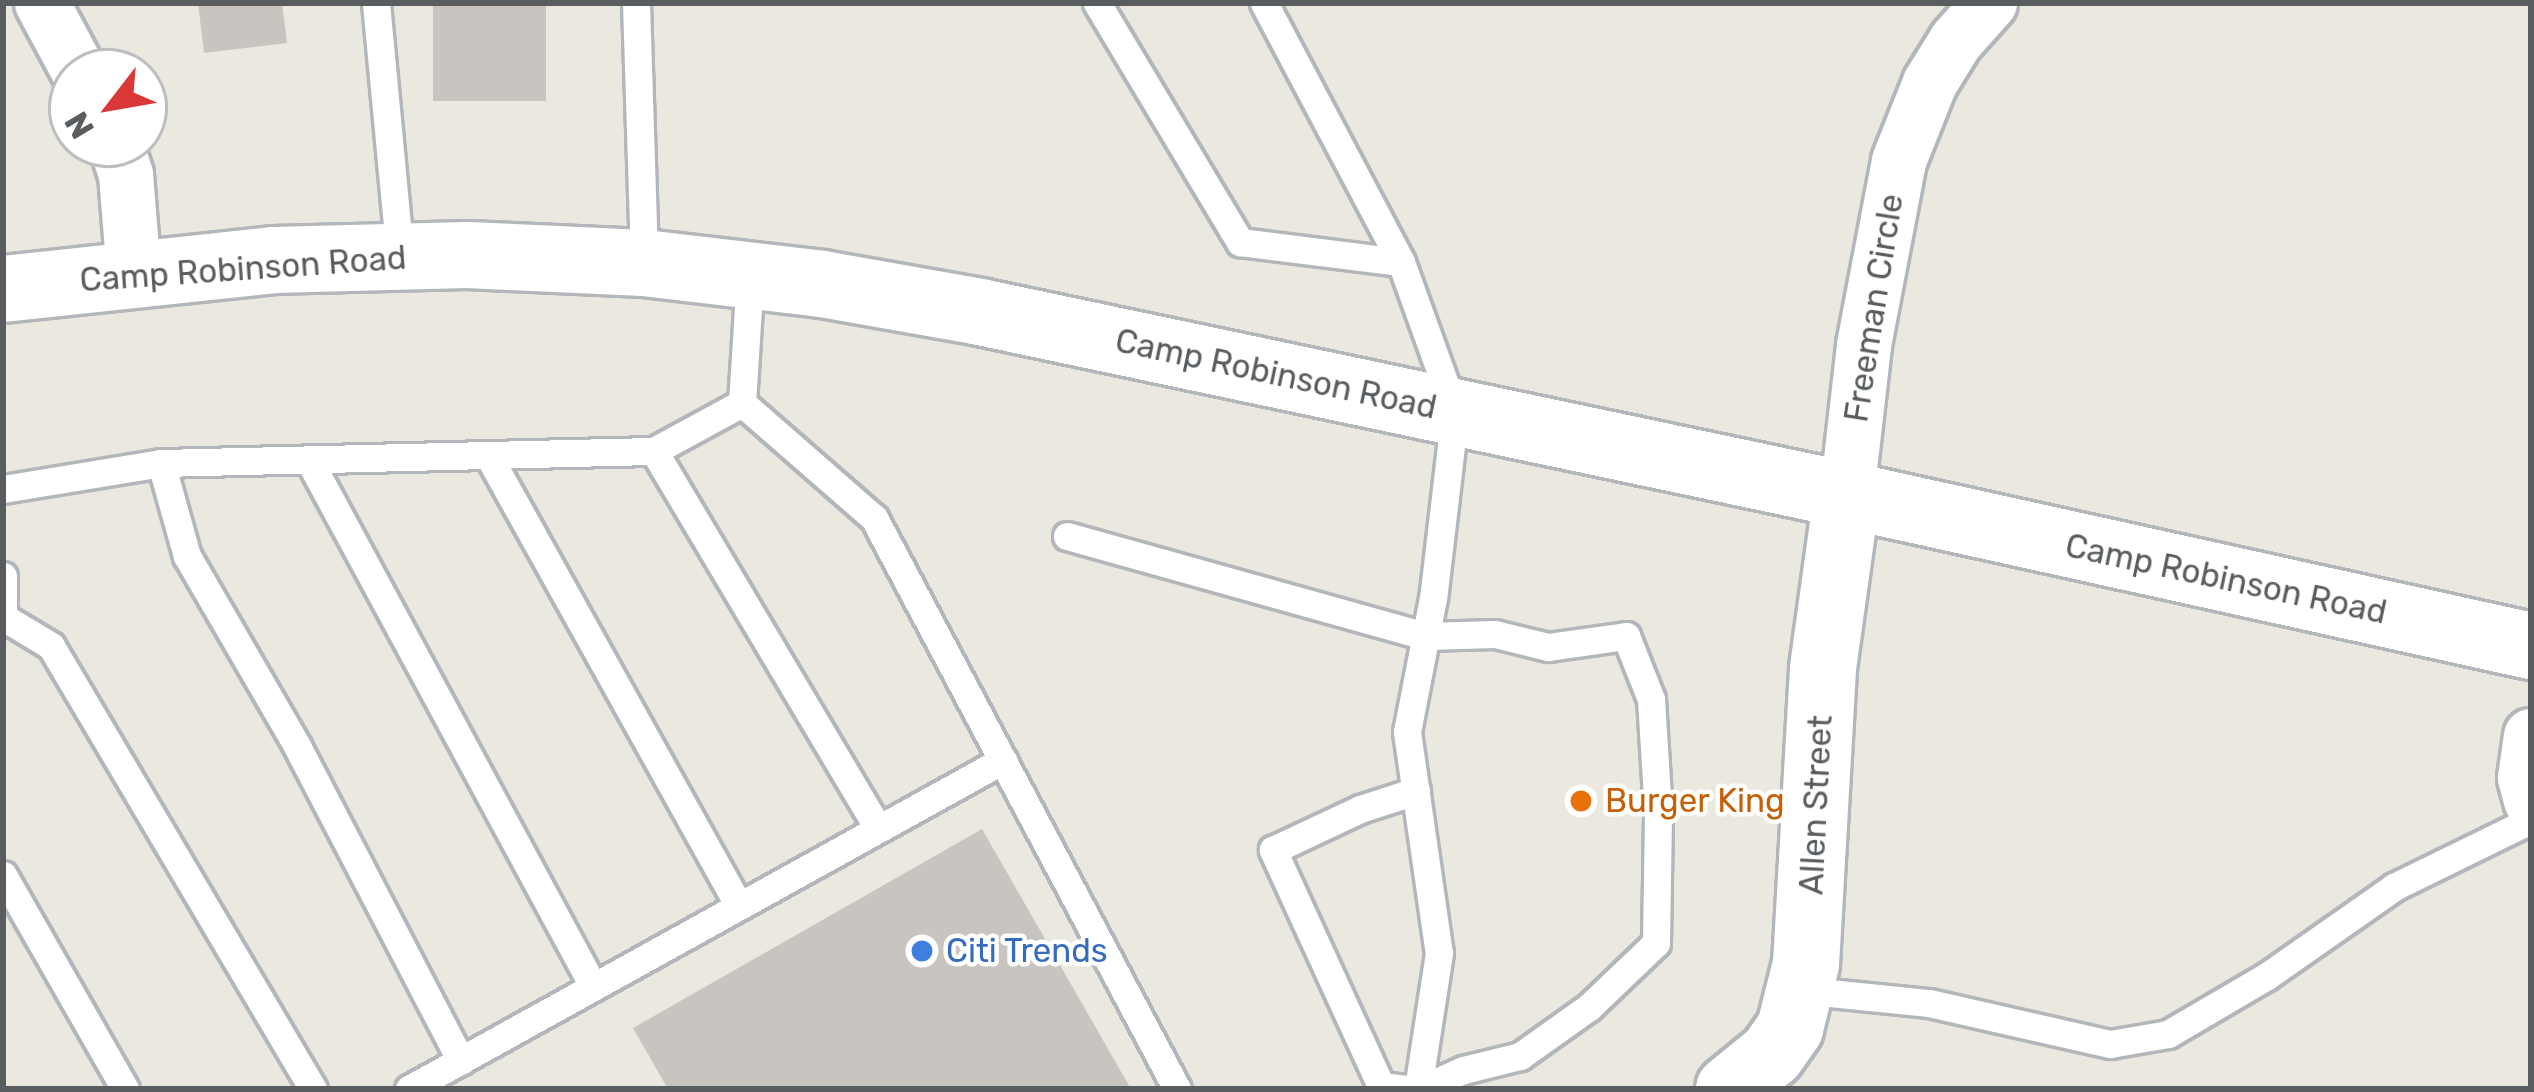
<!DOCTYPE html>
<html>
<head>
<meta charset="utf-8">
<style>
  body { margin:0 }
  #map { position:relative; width:2534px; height:1092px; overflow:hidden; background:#ebe8e0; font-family:Rubik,sans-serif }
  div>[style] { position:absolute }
  .building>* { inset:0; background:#c8c5c0; transform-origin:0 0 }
  .roads { filter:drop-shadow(3px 0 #b3b6ba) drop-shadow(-3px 0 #b3b6ba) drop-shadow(0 3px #b3b6ba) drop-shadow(0 -3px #b3b6ba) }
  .lane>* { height:27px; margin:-13.5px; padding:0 13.5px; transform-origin:13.5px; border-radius:13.5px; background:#fff }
  .street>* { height:54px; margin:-27px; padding:0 27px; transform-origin:27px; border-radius:27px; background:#fff }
  .secondary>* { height:66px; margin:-33px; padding:0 33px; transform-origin:33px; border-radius:33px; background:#fff }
  .dots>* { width:33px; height:33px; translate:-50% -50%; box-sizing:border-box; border:6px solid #fff; border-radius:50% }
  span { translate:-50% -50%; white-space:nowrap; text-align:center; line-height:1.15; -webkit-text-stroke:9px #fff; paint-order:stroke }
  .street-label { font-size:33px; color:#595d60 }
  .food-label { font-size:33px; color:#c56008 }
  .left { translate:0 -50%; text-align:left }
  .shop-label { font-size:33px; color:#366cbe }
  .frame { position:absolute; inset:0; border:6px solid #595d60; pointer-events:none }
  .north { position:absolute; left:48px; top:48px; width:120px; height:120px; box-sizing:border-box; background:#fff; border:3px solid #bdbebf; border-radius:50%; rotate:239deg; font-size:33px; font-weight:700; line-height:48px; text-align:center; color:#595d60 }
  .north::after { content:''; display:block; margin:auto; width:42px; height:54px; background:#da3737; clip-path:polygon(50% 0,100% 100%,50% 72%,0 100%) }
</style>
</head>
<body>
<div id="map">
  <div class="building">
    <div style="clip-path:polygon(198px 3px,282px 3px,287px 43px,204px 53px)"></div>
    <div style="left:433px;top:3px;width:113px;height:98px"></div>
    <div style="clip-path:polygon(982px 829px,1131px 1089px,668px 1089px,633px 1028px)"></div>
  </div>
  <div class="roads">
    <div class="lane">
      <div style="left:376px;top:3px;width:254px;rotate:84.6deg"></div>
      <div style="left:636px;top:3px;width:260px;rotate:88.2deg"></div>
      <div style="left:1097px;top:3px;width:279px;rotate:59.1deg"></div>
      <div style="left:1240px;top:242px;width:162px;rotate:7.1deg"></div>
      <div style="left:1264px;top:3px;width:293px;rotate:62.1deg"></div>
      <div style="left:1401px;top:262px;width:159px;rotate:70.2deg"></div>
      <div style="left:1455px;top:412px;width:187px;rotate:96.7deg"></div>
      <div style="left:1433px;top:598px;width:136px;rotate:101deg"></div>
      <div style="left:1407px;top:732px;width:223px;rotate:81.8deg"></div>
      <div style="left:1439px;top:953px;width:138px;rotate:98.8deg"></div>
      <div style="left:750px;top:276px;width:127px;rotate:93.6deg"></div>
      <div style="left:742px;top:403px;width:175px;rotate:41.1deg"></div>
      <div style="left:874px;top:518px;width:646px;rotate:62.05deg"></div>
      <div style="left:654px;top:451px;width:439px;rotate:59.3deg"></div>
      <div style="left:488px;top:455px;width:516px;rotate:60.9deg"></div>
      <div style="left:309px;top:460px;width:598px;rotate:61.63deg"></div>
      <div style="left:161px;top:463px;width:97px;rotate:74.4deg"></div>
      <div style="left:187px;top:556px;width:220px;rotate:59.9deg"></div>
      <div style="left:297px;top:746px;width:355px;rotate:62.5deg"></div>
      <div style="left:3px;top:489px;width:160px;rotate:-9.3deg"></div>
      <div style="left:161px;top:463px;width:493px;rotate:-1.4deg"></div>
      <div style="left:654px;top:451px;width:100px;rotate:-28.6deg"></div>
      <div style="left:1067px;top:536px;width:373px;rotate:15.6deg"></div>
      <div style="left:1426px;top:636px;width:69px;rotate:-1.7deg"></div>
      <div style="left:1495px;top:634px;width:55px;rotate:13.8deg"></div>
      <div style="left:1548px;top:647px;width:79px;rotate:-8deg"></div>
      <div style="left:1626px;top:636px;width:68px;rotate:68.4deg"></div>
      <div style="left:1651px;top:699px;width:116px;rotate:86.5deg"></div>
      <div style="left:1658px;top:815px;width:128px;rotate:90.9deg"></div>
      <div style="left:1656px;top:943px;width:93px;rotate:136.3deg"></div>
      <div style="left:1589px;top:1007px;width:85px;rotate:144.6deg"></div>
      <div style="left:1520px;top:1056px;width:59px;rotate:166.2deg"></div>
      <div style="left:1463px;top:1070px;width:46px;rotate:155.7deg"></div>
      <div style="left:3px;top:576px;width:32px;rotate:90deg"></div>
      <div style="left:3px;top:617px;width:56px;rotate:31.1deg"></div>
      <div style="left:51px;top:646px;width:515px;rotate:59.4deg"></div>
      <div style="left:3px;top:875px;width:246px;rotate:60.3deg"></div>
      <div style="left:1800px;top:990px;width:130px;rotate:5.8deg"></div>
      <div style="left:1929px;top:1003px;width:186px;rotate:12.8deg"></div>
      <div style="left:2110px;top:1044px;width:59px;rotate:-9.8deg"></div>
      <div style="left:2168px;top:1034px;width:115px;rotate:-30.4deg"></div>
      <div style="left:2267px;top:976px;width:155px;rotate:-35deg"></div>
      <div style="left:2394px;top:887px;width:153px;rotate:-26.1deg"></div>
      <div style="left:409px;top:1089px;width:679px;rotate:-28.98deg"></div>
      <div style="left:1406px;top:1089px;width:25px;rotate:-173deg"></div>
      <div style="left:1381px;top:1086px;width:260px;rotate:-114.6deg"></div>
      <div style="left:1273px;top:850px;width:96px;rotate:-25.2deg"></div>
      <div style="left:1360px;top:809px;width:59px;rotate:-17.8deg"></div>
    </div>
    <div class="street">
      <div style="left:42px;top:3px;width:78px;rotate:61.8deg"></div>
      <div style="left:116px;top:144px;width:33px;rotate:72deg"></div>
      <div style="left:126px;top:175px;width:100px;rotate:85.4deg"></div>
      <div style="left:1847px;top:495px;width:151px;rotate:-83.5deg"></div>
      <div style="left:1864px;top:345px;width:187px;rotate:-79.2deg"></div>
      <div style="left:1899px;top:161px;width:84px;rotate:-68.3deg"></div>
      <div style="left:1930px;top:83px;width:49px;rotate:-58.2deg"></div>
      <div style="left:1956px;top:41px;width:51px;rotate:-48.2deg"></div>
      <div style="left:2531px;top:736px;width:42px;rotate:98.1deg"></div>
      <div style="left:2525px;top:778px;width:24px;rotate:75deg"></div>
    </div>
    <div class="secondary">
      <div style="left:3px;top:289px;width:272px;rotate:-6.1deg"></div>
      <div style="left:273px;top:260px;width:194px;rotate:-1.5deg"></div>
      <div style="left:467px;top:255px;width:177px;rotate:2.6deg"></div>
      <div style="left:644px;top:263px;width:179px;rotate:6.7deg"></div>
      <div style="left:822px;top:284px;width:160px;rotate:10deg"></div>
      <div style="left:980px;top:312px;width:886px;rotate:11.92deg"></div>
      <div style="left:1847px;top:495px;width:700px;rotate:12.45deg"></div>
      <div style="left:1729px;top:1089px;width:55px;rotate:-39.1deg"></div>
      <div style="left:1772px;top:1054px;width:32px;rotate:-55deg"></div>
      <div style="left:1790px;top:1028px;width:66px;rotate:-76deg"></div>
      <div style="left:1806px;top:964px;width:296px;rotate:-86.7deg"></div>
      <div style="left:1823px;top:668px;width:175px;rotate:-82.1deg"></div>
    </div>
  </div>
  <div class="dots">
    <div style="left:1581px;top:801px;background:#e8710a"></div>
    <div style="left:922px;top:951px;background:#3f7fe0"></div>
  </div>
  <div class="street-label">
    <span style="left:243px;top:269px;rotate:-4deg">Camp Robinson Road</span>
    <span style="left:1874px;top:308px;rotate:-81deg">Freeman Circle</span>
    <span style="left:1276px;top:374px;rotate:12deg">Camp Robinson Road</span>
    <span style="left:2226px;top:579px;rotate:12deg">Camp Robinson Road</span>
    <span style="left:1816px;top:805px;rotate:-87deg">Allen Street</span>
  </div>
  <div class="food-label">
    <span class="left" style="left:1605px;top:801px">Burger King</span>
  </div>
  <div class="shop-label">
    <span class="left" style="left:946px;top:951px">Citi Trends</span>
  </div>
  <div class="frame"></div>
  <div class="north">N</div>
</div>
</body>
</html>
